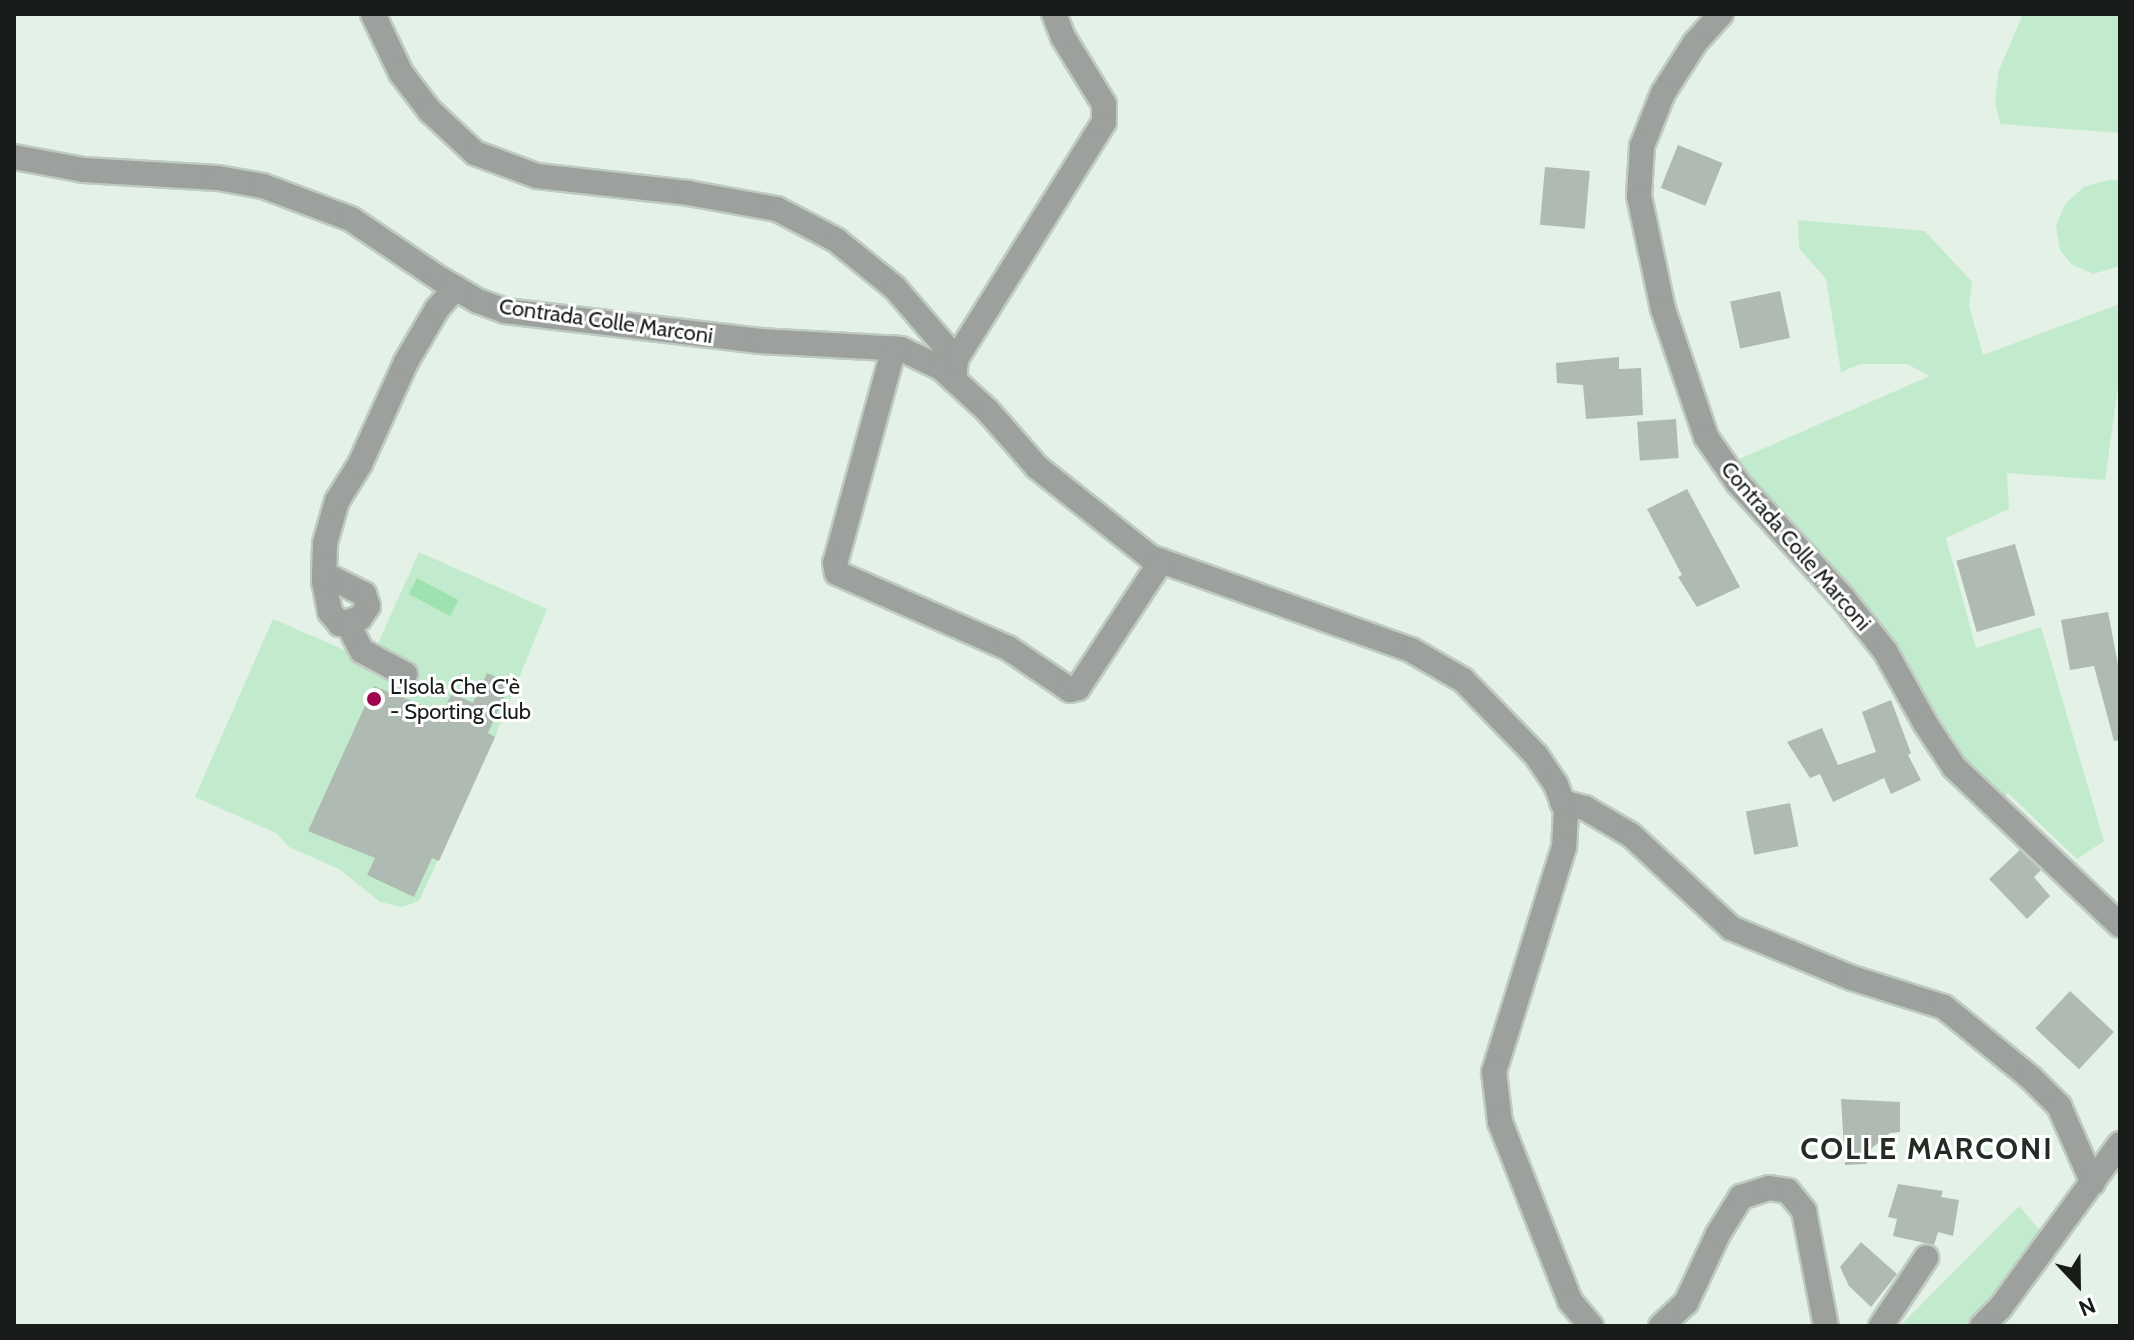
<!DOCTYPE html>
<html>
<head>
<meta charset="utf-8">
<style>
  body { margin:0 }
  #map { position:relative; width:2134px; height:1340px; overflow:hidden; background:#e4f1e7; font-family:Cabin,sans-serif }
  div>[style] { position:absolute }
  .green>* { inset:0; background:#c2ebcd }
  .water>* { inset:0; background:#9fe2b2; transform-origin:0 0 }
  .building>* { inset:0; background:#afbbb2; transform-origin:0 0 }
  .roads { filter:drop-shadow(2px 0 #bfcbc2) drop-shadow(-2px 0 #bfcbc2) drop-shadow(0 2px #bfcbc2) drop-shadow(0 -2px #bfcbc2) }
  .minor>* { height:24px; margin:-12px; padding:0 12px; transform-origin:12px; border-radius:12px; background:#9ca19d }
  .dots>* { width:22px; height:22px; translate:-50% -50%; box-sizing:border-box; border:4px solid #fff; border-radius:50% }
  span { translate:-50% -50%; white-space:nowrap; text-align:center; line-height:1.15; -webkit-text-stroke:6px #fff; paint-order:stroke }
  .street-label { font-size:22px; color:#171c18 }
  .poi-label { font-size:22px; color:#171c18 }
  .left { translate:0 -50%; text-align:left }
  .district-label { font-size:30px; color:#232d26; font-weight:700; letter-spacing:2px }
  .frame { position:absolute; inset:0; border:16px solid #171c18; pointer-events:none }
  .north { position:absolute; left:2038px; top:1244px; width:80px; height:80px; -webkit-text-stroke:6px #fff; paint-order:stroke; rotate:158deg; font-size:22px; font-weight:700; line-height:32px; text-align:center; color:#171c18 }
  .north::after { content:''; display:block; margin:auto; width:28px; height:36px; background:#171c18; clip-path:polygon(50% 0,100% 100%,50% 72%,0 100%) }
</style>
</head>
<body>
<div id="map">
  <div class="green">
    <div style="clip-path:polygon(2023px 14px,2120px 14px,2120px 133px,2000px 124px,1995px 100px,1999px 70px)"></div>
    <div style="clip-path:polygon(2109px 180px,2120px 180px,2120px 266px,2093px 274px,2071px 264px,2060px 250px,2056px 225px,2066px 203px,2084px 187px)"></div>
    <div style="clip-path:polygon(1798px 220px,1925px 231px,1972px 282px,1969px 306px,1983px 355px,2120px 304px,2120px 372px,2105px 480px,2007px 473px,2009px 509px,1946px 538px,1976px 648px,2041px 627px,2104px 841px,2077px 859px,2008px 793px,1997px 806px,1938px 741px,1730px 463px,1930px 376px,1907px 364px,1860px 364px,1841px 372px,1826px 279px,1799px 248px)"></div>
    <div style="clip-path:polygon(419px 552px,547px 609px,495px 737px,419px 901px,402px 907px,380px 902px,339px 869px,289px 847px,276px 833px,195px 797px,273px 619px,370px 661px)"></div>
    <div style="clip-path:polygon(2019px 1206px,2044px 1235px,1969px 1326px,1900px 1326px)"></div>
  </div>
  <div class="water">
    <div style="left:417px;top:578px;width:47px;height:18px;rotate:28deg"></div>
  </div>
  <div class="building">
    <div style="left:1678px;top:145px;width:48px;height:46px;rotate:22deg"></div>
    <div style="left:1545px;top:167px;width:45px;height:58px;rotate:5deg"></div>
    <div style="left:1780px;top:291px;width:48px;height:51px;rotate:78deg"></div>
    <div style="clip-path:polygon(1619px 357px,1619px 369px,1641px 368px,1643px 415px,1586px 419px,1583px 385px,1557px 383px,1556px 363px)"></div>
    <div style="left:1676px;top:419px;width:39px;height:39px;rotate:86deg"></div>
    <div style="clip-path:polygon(1687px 489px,1740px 587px,1697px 607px,1678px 577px,1682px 575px,1647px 509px)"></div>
    <div style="left:2015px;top:544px;width:74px;height:61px;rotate:74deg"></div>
    <div style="clip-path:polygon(2108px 612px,2120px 675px,2120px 740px,2114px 741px,2094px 666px,2070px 670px,2061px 620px)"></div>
    <div style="clip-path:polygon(487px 673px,510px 683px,488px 733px,495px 737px,439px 861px,432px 858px,414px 897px,367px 875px,375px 858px,308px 831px,374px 686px,442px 713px,452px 693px,473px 703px)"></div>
    <div style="clip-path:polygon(1891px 700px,1911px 753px,1908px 755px,1921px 780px,1891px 794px,1884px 778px,1833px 802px,1820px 774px,1810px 778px,1787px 742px,1822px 728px,1838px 765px,1876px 752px,1862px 712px)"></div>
    <div style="left:1790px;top:803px;width:44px;height:45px;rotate:79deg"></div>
    <div style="clip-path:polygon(2020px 850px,2041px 870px,2034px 877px,2050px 896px,2027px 919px,1989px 879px)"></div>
    <div style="left:2070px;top:991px;width:60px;height:51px;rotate:43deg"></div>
    <div style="clip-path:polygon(1841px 1099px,1900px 1102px,1900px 1132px,1890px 1133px,1872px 1148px,1866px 1164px,1845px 1165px)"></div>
    <div style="clip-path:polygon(1898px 1184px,1943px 1191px,1941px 1197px,1959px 1200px,1953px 1236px,1938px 1232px,1934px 1245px,1893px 1236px,1897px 1219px,1888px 1217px)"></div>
    <div style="clip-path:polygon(1861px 1242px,1897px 1274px,1871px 1307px,1849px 1286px,1840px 1267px)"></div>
  </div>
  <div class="roads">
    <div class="minor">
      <div style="left:373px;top:14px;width:65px;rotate:64.6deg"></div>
      <div style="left:401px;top:73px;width:48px;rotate:52.7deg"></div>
      <div style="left:430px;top:111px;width:62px;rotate:43deg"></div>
      <div style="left:475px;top:153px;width:66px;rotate:20.4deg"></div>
      <div style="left:537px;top:176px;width:152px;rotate:6.4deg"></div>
      <div style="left:688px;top:193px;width:90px;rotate:10.2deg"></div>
      <div style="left:777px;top:209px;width:67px;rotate:27.7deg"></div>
      <div style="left:836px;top:240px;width:76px;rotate:39.1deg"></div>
      <div style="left:895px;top:288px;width:94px;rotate:49.3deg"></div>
      <div style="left:956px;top:359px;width:21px;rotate:95deg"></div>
      <div style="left:1721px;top:14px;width:39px;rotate:132deg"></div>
      <div style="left:1695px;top:43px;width:59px;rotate:122.6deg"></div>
      <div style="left:1663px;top:93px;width:57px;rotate:111.6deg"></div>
      <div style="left:1642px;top:146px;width:50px;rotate:93.4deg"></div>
      <div style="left:1639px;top:196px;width:116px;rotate:78deg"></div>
      <div style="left:1663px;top:309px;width:135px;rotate:71.4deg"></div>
      <div style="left:1706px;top:437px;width:56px;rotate:55.2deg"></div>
      <div style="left:1738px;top:483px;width:156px;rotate:47.6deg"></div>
      <div style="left:1843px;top:598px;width:68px;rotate:51.6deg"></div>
      <div style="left:1885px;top:651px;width:82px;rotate:60.9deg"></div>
      <div style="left:1925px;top:723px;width:53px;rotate:56.6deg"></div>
      <div style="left:1954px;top:767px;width:229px;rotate:43.6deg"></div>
      <div style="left:14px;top:157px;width:71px;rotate:10.5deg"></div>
      <div style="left:84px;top:170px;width:134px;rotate:3.4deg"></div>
      <div style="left:218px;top:178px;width:46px;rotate:10.1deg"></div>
      <div style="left:263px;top:186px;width:94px;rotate:20.6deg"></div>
      <div style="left:351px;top:219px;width:107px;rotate:34deg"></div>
      <div style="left:440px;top:279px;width:44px;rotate:30.1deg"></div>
      <div style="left:478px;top:301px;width:29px;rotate:20deg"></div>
      <div style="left:505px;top:311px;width:257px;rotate:6.7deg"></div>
      <div style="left:760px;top:341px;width:141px;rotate:3.2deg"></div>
      <div style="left:901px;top:349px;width:44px;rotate:25.4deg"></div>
      <div style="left:941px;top:368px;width:62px;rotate:42.4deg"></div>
      <div style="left:987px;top:410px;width:76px;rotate:48.7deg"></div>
      <div style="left:1037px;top:467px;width:144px;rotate:38.5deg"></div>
      <div style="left:1150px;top:557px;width:277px;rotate:19.6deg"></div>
      <div style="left:1411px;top:650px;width:60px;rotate:30deg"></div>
      <div style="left:1463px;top:680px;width:105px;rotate:45.8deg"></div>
      <div style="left:1536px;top:755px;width:36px;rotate:56deg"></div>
      <div style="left:1556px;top:785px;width:28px;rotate:69deg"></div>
      <div style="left:1566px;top:811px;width:36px;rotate:93deg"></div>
      <div style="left:1564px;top:847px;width:236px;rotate:107.3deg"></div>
      <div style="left:1494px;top:1072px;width:50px;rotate:83.2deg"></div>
      <div style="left:1500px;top:1122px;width:192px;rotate:68.6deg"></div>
      <div style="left:1570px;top:1301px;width:33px;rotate:50deg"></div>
      <div style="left:894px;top:348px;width:223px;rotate:105.3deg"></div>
      <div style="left:835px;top:563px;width:10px;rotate:79deg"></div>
      <div style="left:837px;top:573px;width:187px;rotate:23.7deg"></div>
      <div style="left:1008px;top:648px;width:75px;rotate:34.1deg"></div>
      <div style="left:1070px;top:690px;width:8px;rotate:-14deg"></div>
      <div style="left:1078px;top:688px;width:152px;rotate:-56.8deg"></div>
      <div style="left:956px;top:359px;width:279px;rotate:-58deg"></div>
      <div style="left:1104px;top:122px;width:18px;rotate:-90deg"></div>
      <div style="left:1104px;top:104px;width:79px;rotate:-121.5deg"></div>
      <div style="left:1063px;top:37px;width:25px;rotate:-111deg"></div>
      <div style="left:324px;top:574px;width:45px;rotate:26.6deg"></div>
      <div style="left:364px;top:594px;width:13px;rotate:72deg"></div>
      <div style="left:368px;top:606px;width:14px;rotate:124deg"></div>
      <div style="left:360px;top:618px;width:21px;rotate:163deg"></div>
      <div style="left:340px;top:624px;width:16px;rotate:-130deg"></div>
      <div style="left:330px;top:612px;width:31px;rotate:-101deg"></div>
      <div style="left:324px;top:582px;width:8px;rotate:-90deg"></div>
      <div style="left:324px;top:574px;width:31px;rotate:-88deg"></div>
      <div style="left:325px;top:543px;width:44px;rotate:-74.1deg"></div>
      <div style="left:337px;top:501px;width:44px;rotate:-58.1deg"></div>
      <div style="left:360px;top:464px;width:112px;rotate:-65.7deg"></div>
      <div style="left:406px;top:362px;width:61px;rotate:-59.7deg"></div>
      <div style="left:437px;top:309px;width:28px;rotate:-49deg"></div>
      <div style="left:348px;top:624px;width:30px;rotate:63deg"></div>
      <div style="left:362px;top:651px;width:49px;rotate:28.1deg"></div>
      <div style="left:1562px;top:802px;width:24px;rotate:15deg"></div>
      <div style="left:1585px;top:808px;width:53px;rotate:30.4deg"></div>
      <div style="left:1631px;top:835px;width:137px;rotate:42.9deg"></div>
      <div style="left:1731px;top:928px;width:131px;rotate:22.5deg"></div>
      <div style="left:1852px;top:978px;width:96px;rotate:17.5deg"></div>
      <div style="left:1944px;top:1007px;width:112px;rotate:39.2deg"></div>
      <div style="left:2031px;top:1078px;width:40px;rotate:45deg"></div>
      <div style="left:2059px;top:1106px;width:84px;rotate:66.2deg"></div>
      <div style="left:1661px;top:1326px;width:34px;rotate:-43deg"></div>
      <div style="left:1686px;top:1303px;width:76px;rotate:-65.1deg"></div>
      <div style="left:1718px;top:1234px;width:44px;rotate:-58.1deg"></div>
      <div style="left:1741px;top:1197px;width:29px;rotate:-18deg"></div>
      <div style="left:1769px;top:1188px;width:19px;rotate:9deg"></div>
      <div style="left:1788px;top:1191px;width:26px;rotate:51deg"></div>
      <div style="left:1804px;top:1211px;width:117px;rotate:79.2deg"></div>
      <div style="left:1881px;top:1326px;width:82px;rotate:-56.5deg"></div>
      <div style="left:1982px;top:1326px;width:25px;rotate:-45deg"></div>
      <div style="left:2000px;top:1308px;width:203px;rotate:-53.8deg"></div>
    </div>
  </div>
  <div class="dots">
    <div style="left:374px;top:699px;background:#9f064d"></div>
  </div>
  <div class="street-label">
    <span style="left:606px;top:321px;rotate:8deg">Contrada Colle Marconi</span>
    <span style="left:1796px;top:546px;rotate:49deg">Contrada Colle Marconi</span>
  </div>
  <div class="poi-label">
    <span class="left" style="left:390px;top:699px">L'Isola Che C'è<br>- Sporting Club</span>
  </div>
  <div class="district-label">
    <span style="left:1927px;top:1149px">COLLE MARCONI</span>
  </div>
  <div class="frame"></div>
  <div class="north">N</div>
</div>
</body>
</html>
